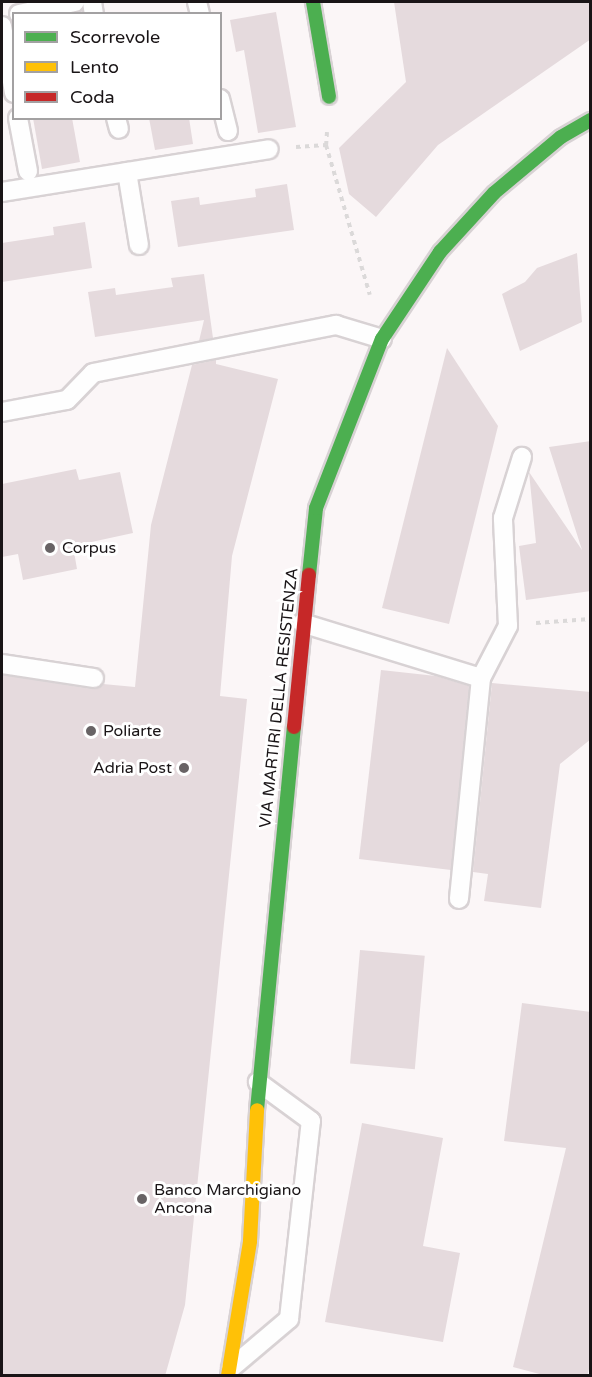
<!DOCTYPE html>
<html>
<head>
<meta charset="utf-8">
<style>
  body { margin:0 }
  #map { position:relative; width:592px; height:1377px; overflow:hidden; background:#fbf6f7; font-family:"Varela Round",sans-serif }
  div>[style] { position:absolute }
  .building>* { inset:0; background:#e5dadd; transform-origin:0 0 }
  .path>* { height:4px; margin-top:-2px; transform-origin:0; background:repeating-linear-gradient(90deg,#dbd9d9 0 4.5px,transparent 0 9px) }
  .roads { filter:drop-shadow(2px 0 #d8d2d4) drop-shadow(-2px 0 #d8d2d4) drop-shadow(0 2px #d8d2d4) drop-shadow(0 -2px #d8d2d4) }
  .lane>* { height:18px; margin:-9px; padding:0 9px; transform-origin:9px; border-radius:9px; background:#fefefe }
  .fast>* { height:14px; margin:-7px; padding:0 7px; transform-origin:7px; border-radius:7px; background:#4caf50 }
  .slow>* { height:14px; margin:-7px; padding:0 7px; transform-origin:7px; border-radius:7px; background:#ffc107 }
  .jam>* { height:14px; margin:-7px; padding:0 7px; transform-origin:7px; border-radius:7px; background:#c62828 }
  .dots>* { width:16px; height:16px; translate:-50% -50%; box-sizing:border-box; border:3px solid #fff; border-radius:50% }
  span { translate:-50% -50%; white-space:nowrap; text-align:center; line-height:1.15; -webkit-text-stroke:6px #fff; paint-order:stroke }
  .poi-label { font-size:16px; color:#191416 }
  .left { translate:0 -50%; text-align:left }
  .right { translate:-100% -50%; text-align:right }
  .street-label { font-size:16px; color:#191416 }
  .frame { position:absolute; inset:0; border:3px solid #191416; pointer-events:none }
  .legend { position:absolute; left:12px; top:12px; width:210px; height:108px; box-sizing:border-box; background:#fff; border:2px solid #a3a1a2; margin:0; padding:8px 10px; list-style:none; font-size:18px; color:#191416 }
  .legend li { display:flex; align-items:center; gap:12px; height:30px }
  .legend b { width:30px; border:2px solid #a3a1a2 }
</style>
</head>
<body>
<div id="map">
  <div class="building">
    <div style="clip-path:polygon(394px 2px,591px 2px,591px 39px,438px 145px,376px 217px,349px 194px,339px 148px,406px 82px)"></div>
    <div style="clip-path:polygon(276px 12px,296px 127px,258px 133px,244px 50px,236px 52px,230px 20px)"></div>
    <div style="clip-path:polygon(33px 118px,72px 118px,80px 162px,42px 169px)"></div>
    <div style="clip-path:polygon(149px 118px,189px 118px,193px 144px,155px 150px)"></div>
    <div style="clip-path:polygon(287px 184px,294px 230px,178px 247px,171px 201px,199px 197px,200px 205px,256px 197px,255px 189px)"></div>
    <div style="clip-path:polygon(85px 222px,92px 268px,2px 282px,2px 243px,54px 235px,53px 227px)"></div>
    <div style="clip-path:polygon(577px 253px,582px 322px,520px 351px,502px 294px,525px 282px,537px 268px)"></div>
    <div style="clip-path:polygon(204px 274px,213px 338px,199px 341px,204px 320px,95px 337px,88px 292px,115px 288px,116px 295px,173px 287px,171px 278px)"></div>
    <div style="clip-path:polygon(447px 348px,498px 426px,449px 624px,382px 608px)"></div>
    <div style="clip-path:polygon(216px 360px,216px 364px,278px 379px,232px 556px,220px 696px,247px 699px,185px 1305px,165px 1376px,2px 1376px,2px 675px,92px 689px,103px 684px,135px 687px,151px 525px,192px 365px)"></div>
    <div style="clip-path:polygon(591px 441px,591px 591px,526px 600px,519px 546px,536px 543px,529px 472px,582px 550px,549px 447px)"></div>
    <div style="clip-path:polygon(76px 469px,79px 480px,120px 472px,133px 533px,73px 546px,77px 569px,23px 580px,18px 554px,2px 557px,2px 484px)"></div>
    <div style="clip-path:polygon(381px 670px,436px 676px,469px 686px,451px 870px,359px 859px)"></div>
    <div style="clip-path:polygon(492px 683px,591px 692px,591px 739px,560px 764px,541px 908px,484px 901px,488px 874px,473px 872px)"></div>
    <div style="left:360px;top:950px;width:65px;height:114px;rotate:5deg"></div>
    <div style="clip-path:polygon(522px 1003px,591px 1012px,591px 1362px,587px 1376px,547px 1376px,513px 1367px,566px 1148px,504px 1141px)"></div>
    <div style="clip-path:polygon(362px 1123px,443px 1138px,423px 1246px,460px 1253px,443px 1342px,325px 1322px)"></div>
  </div>
  <div class="path">
    <div style="left:327px;top:132px;width:13px;rotate:94deg"></div>
    <div style="left:326px;top:145px;width:156px;rotate:73.7deg"></div>
    <div style="left:296px;top:147px;width:30px;rotate:-4deg"></div>
    <div style="left:536px;top:623px;width:54px;rotate:-4.2deg"></div>
  </div>
  <div class="roads">
    <div class="lane">
      <div style="left:92px;top:2px;width:12px;rotate:81deg"></div>
      <div style="left:197px;top:2px;width:12px;rotate:76deg"></div>
      <div style="left:19px;top:14px;width:57px;rotate:-12.1deg"></div>
      <div style="left:2px;top:26px;width:68px;rotate:79.8deg"></div>
      <div style="left:220px;top:99px;width:33px;rotate:76deg"></div>
      <div style="left:18px;top:118px;width:54px;rotate:79.3deg"></div>
      <div style="left:116px;top:118px;width:11px;rotate:75deg"></div>
      <div style="left:127px;top:172px;width:74px;rotate:80.7deg"></div>
      <div style="left:2px;top:192px;width:270px;rotate:-9.1deg"></div>
      <div style="left:2px;top:412px;width:66px;rotate:-10.5deg"></div>
      <div style="left:67px;top:400px;width:37px;rotate:-46deg"></div>
      <div style="left:93px;top:373px;width:248px;rotate:-11.2deg"></div>
      <div style="left:336px;top:325px;width:48px;rotate:16.9deg"></div>
      <div style="left:302px;top:623px;width:187px;rotate:17.1deg"></div>
      <div style="left:481px;top:678px;width:222px;rotate:95.7deg"></div>
      <div style="left:2px;top:664px;width:93px;rotate:8.7deg"></div>
      <div style="left:481px;top:678px;width:59px;rotate:-62.6deg"></div>
      <div style="left:508px;top:626px;width:108px;rotate:-92.7deg"></div>
      <div style="left:503px;top:518px;width:64px;rotate:-72.7deg"></div>
      <div style="left:231px;top:1368px;width:76px;rotate:-40.2deg"></div>
      <div style="left:289px;top:1319px;width:199px;rotate:-83.7deg"></div>
      <div style="left:311px;top:1121px;width:66px;rotate:-143.7deg"></div>
    </div>
    <div class="fast">
      <div style="left:313px;top:2px;width:96px;rotate:80.4deg"></div>
      <div style="left:309px;top:575px;width:67px;rotate:-84deg"></div>
      <div style="left:316px;top:508px;width:181px;rotate:-68.7deg"></div>
      <div style="left:382px;top:339px;width:105px;rotate:-56.3deg"></div>
      <div style="left:440px;top:252px;width:80px;rotate:-47.5deg"></div>
      <div style="left:494px;top:193px;width:87px;rotate:-39.9deg"></div>
      <div style="left:561px;top:137px;width:34px;rotate:-30deg"></div>
      <div style="left:257px;top:1110px;width:385px;rotate:-84.5deg"></div>
    </div>
    <div class="slow">
      <div style="left:228px;top:1376px;width:137px;rotate:-80.7deg"></div>
      <div style="left:250px;top:1241px;width:131px;rotate:-86.9deg"></div>
    </div>
    <div class="jam">
      <div style="left:294px;top:727px;width:153px;rotate:-84.4deg"></div>
    </div>
  </div>
  <div class="dots">
    <div style="left:50px;top:548px;background:#686365"></div>
    <div style="left:91px;top:731px;background:#686365"></div>
    <div style="left:184px;top:768px;background:#686365"></div>
    <div style="left:142px;top:1199px;background:#686365"></div>
  </div>
  <div class="poi-label">
    <span class="left" style="left:62px;top:548px">Corpus</span>
    <span class="left" style="left:103px;top:731px">Poliarte</span>
    <span class="right" style="left:172px;top:768px">Adria Post</span>
    <span class="left" style="left:154px;top:1199px">Banco Marchigiano<br>Ancona</span>
  </div>
  <div class="street-label">
    <span style="left:279px;top:698px;rotate:-84deg">VIA MARTIRI DELLA RESISTENZA</span>
  </div>
  <div class="frame"></div>
  <ul class="legend">
  <li><b style="height:8px;background:#4caf50"></b>Scorrevole</li>
  <li><b style="height:8px;background:#ffc107"></b>Lento</li>
  <li><b style="height:8px;background:#c62828"></b>Coda</li>
  </ul>
</div>
</body>
</html>
